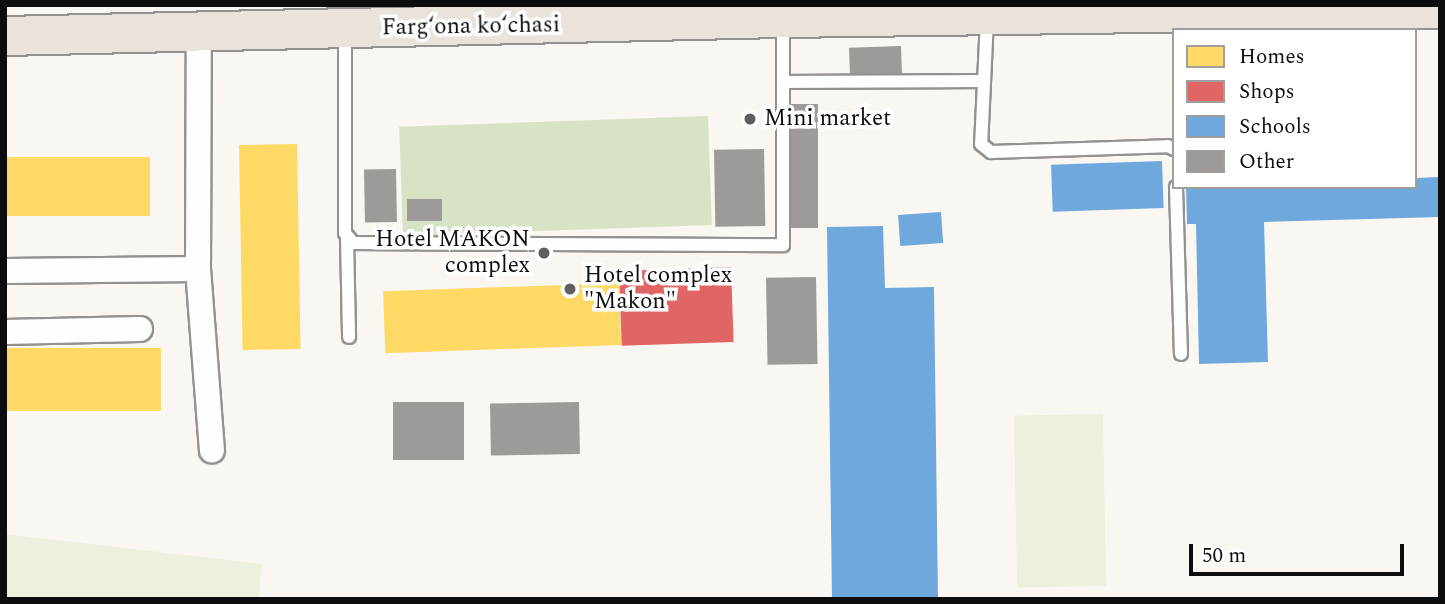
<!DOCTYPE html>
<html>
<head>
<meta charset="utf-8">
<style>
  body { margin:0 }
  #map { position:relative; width:1445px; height:604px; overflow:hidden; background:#faf7f2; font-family:Spectral,serif }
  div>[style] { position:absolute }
  .forest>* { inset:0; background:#d8e2c4; transform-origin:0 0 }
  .pitch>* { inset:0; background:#eef0de; transform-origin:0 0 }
  .homes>* { inset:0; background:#ffd966; transform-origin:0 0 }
  .shops>* { inset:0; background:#e06666; transform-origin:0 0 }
  .schools>* { inset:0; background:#6fa8dc; transform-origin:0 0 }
  .building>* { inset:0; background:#9d9a97; transform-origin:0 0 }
  .roads { filter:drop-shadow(2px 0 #949290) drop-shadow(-2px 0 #949290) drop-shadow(0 2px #949290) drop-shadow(0 -2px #949290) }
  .lane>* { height:12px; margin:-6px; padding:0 6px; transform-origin:6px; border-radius:6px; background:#fefefd }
  .street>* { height:24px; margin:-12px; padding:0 12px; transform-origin:12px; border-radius:12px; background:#fefefd }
  .primary>* { height:38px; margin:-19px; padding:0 19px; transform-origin:19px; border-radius:19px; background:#e9e3db }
  .dots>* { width:19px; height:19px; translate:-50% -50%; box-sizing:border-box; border:4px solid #fff; border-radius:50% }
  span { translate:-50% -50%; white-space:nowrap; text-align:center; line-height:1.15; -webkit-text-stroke:7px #fff; paint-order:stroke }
  .street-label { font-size:23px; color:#0d0d0d }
  .poi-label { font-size:23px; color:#0d0d0d }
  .left { translate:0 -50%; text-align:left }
  .right { translate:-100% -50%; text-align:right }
  .frame { position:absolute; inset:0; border:7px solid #0d0d0d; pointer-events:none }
  .legend { position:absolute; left:1172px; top:28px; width:245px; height:161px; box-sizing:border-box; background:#fff; border:2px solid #9e9e9e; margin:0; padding:9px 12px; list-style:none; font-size:21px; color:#0d0d0d }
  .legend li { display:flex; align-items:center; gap:14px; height:35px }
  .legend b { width:35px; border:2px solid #9e9e9e }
  .scale { position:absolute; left:1189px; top:544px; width:215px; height:32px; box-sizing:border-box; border:4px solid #0d0d0d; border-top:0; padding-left:9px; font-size:21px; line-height:24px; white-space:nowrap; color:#0d0d0d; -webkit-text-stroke:5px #fff; paint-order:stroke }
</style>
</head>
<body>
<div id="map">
  <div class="forest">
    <div style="left:708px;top:116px;width:109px;height:309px;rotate:88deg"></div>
  </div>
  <div class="pitch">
    <div style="left:1103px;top:414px;width:172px;height:89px;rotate:89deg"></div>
    <div style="clip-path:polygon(5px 534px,262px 564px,259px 599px,5px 599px)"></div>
  </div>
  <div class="homes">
    <div style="left:297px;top:144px;width:205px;height:58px;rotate:89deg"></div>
    <div style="left:5px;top:157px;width:145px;height:59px"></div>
    <div style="left:619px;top:283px;width:62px;height:236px;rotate:88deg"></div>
    <div style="left:161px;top:348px;width:63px;height:156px;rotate:90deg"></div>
  </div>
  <div class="shops">
    <div style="left:731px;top:267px;width:75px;height:112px;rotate:88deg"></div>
  </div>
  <div class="schools">
    <div style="left:1162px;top:161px;width:47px;height:111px;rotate:88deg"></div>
    <div style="clip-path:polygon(1440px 177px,1440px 217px,1264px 222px,1268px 362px,1199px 364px,1196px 224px,1187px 224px,1186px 187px,1415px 187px,1415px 178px)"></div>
    <div style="left:941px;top:212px;width:31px;height:43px;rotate:86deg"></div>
    <div style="clip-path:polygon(883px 226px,885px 288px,934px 287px,938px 599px,832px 599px,827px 227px)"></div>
  </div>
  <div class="building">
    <div style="left:901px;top:46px;width:30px;height:52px;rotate:88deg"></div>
    <div style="left:818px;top:104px;width:124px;height:30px;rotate:90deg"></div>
    <div style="left:764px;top:149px;width:77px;height:50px;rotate:89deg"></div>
    <div style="left:396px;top:169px;width:53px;height:32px;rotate:89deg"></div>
    <div style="left:442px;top:199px;width:22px;height:35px;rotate:90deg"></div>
    <div style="left:816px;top:277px;width:87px;height:50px;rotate:89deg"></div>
    <div style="left:464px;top:402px;width:58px;height:71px;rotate:90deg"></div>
    <div style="left:579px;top:402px;width:52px;height:89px;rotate:89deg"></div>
  </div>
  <div class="roads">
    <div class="lane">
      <div style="left:987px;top:19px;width:125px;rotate:92.7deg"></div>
      <div style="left:981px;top:144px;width:13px;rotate:39deg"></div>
      <div style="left:991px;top:152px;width:177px;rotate:-1.9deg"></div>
      <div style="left:1168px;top:146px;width:7px;rotate:27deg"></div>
      <div style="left:345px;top:33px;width:200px;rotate:90deg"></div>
      <div style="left:345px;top:233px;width:13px;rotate:51deg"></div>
      <div style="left:353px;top:243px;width:430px;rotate:0.3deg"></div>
      <div style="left:783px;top:245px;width:224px;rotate:-90deg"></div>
      <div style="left:784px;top:82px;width:200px;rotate:-0.3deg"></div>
      <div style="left:1176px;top:187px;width:167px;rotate:88.3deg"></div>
      <div style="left:347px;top:238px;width:99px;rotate:88.8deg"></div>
    </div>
    <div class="street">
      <div style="left:198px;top:269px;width:182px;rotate:85.6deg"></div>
      <div style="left:5px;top:271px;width:193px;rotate:-0.6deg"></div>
      <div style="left:198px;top:269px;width:236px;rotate:-89.8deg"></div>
      <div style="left:5px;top:332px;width:135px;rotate:-1.3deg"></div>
    </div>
    <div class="primary">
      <div style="left:5px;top:36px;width:778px;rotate:-1.33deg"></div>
      <div style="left:783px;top:18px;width:657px;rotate:-0.78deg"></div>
    </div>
  </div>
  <div class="dots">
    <div style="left:750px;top:119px;background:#605f5d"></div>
    <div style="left:544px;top:253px;background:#605f5d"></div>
    <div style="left:570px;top:289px;background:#605f5d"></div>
  </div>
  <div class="street-label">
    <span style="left:471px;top:27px;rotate:-1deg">Fargʻona koʻchasi</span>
  </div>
  <div class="poi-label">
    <span class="left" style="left:764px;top:119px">Mini market</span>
    <span class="right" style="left:530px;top:253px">Hotel MAKON<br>complex</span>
    <span class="left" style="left:584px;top:289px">Hotel complex<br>"Makon"</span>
  </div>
  <div class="frame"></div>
  <ul class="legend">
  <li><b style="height:19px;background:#ffd966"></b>Homes</li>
  <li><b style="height:19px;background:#e06666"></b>Shops</li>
  <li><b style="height:19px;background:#6fa8dc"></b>Schools</li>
  <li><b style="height:19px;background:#9d9a97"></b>Other</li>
  </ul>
  <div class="scale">50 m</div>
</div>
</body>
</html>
